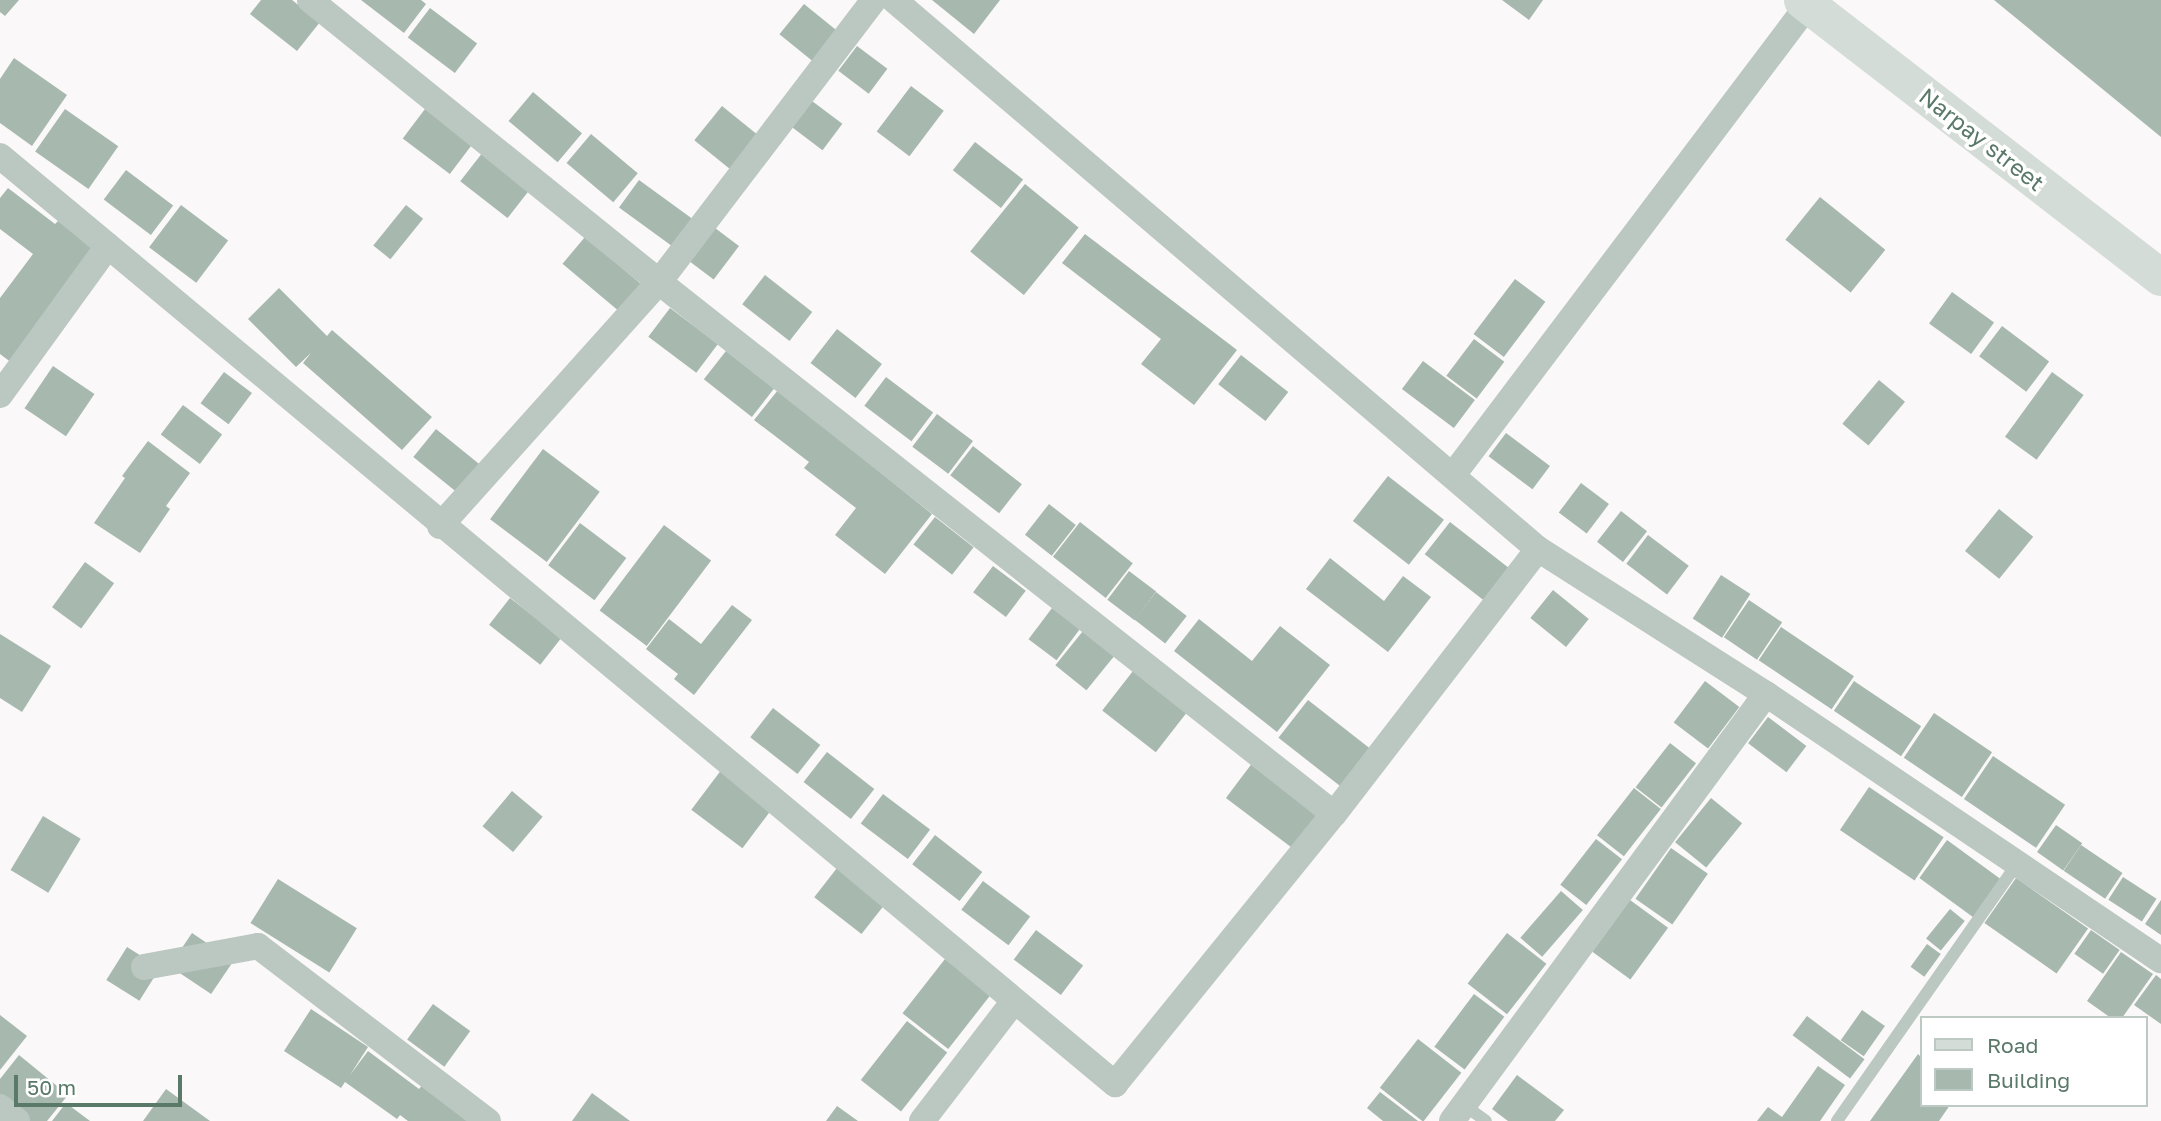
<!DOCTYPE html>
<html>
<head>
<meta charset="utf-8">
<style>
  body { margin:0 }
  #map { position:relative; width:2161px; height:1121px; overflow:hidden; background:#faf8f8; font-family:"Golos Text",sans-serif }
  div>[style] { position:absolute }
  .building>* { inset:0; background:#a7b8af; transform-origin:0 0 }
  .service>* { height:12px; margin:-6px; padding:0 6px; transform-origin:6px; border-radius:6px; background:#bbc7c1 }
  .minor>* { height:26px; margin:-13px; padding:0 13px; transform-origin:13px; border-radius:13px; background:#bbc7c1 }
  .secondary>* { height:37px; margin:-18.5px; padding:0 18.5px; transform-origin:18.5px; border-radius:18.5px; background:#d4dcd8 }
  span { translate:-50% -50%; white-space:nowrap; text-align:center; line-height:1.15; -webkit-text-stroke:7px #fff; paint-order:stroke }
  .street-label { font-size:23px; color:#5a7969 }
  .legend { position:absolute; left:1920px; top:1016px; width:228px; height:91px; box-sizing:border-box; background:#fff; border:2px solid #bdc9c3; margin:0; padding:9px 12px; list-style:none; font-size:21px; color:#5a7969 }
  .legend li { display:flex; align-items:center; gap:14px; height:35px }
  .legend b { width:35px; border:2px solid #bdc9c3 }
  .scale { position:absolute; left:14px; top:1075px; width:168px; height:32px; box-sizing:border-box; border:4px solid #5a7969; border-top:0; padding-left:9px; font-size:21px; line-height:24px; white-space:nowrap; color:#5a7969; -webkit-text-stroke:5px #fff; paint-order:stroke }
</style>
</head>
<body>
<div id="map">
  <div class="building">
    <div style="clip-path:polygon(0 0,19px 0,5px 16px,0 12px)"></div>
    <div style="clip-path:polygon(261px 0,292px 0,320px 22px,297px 51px,250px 14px)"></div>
    <div style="clip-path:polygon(361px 0,421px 0,426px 4px,404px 33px)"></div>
    <div style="clip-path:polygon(932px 0,1000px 0,974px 34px)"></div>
    <div style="clip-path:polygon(1502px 0,1543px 0,1529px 20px)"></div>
    <div style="clip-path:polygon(1994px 0,2161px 0,2161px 137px)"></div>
    <div style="left:804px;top:4px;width:54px;height:39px;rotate:39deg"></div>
    <div style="left:430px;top:8px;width:59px;height:37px;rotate:37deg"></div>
    <div style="left:857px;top:46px;width:38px;height:31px;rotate:37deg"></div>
    <div style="clip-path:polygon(14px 58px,67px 95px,32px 146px,0 123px,0 79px)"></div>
    <div style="left:911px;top:86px;width:41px;height:57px;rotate:37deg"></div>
    <div style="left:533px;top:92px;width:64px;height:38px;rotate:40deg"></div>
    <div style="left:812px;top:101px;width:38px;height:33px;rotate:37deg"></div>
    <div style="left:722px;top:106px;width:55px;height:44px;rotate:39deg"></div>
    <div style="left:65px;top:109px;width:65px;height:52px;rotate:35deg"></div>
    <div style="left:425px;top:109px;width:59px;height:37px;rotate:37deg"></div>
    <div style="left:591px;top:134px;width:61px;height:38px;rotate:40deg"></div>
    <div style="left:975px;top:142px;width:61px;height:36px;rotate:38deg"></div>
    <div style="left:483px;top:152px;width:60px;height:37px;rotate:38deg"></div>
    <div style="left:126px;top:170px;width:59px;height:37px;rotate:37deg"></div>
    <div style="left:639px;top:180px;width:68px;height:34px;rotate:36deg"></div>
    <div style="left:1025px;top:184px;width:69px;height:87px;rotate:39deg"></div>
    <div style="clip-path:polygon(8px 188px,55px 224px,58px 221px,101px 253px,16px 366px,0 354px,0 298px,33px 254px,0 229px,0 198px)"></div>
    <div style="left:1820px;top:197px;width:84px;height:55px;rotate:39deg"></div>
    <div style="left:181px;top:205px;width:59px;height:53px;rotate:37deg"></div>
    <div style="left:406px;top:205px;width:22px;height:52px;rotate:39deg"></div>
    <div style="left:711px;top:225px;width:35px;height:42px;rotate:37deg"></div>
    <div style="clip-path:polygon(1085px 234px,1237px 350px,1194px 405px,1141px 364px,1161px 339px,1062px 263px)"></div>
    <div style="left:585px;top:237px;width:75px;height:35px;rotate:40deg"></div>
    <div style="left:765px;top:275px;width:60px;height:37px;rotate:38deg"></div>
    <div style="left:1515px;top:279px;width:38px;height:69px;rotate:37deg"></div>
    <div style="clip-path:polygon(279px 288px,327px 336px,332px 330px,432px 417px,402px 450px,303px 363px,311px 353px,296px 367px,248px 319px)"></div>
    <div style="left:1952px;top:292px;width:52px;height:39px;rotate:36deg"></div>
    <div style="left:670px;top:308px;width:60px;height:36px;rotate:37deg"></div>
    <div style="left:2002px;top:326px;width:59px;height:38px;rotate:37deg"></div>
    <div style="left:837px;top:329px;width:57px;height:43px;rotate:38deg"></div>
    <div style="left:1474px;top:339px;width:38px;height:46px;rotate:37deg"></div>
    <div style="left:726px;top:351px;width:61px;height:36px;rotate:38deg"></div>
    <div style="left:1241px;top:355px;width:60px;height:37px;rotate:38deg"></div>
    <div style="left:1423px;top:361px;width:65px;height:35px;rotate:37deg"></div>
    <div style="left:53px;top:366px;width:50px;height:51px;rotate:34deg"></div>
    <div style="left:224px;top:372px;width:35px;height:39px;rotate:37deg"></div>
    <div style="left:2052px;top:372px;width:39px;height:80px;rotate:36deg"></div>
    <div style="left:886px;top:377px;width:59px;height:36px;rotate:37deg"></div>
    <div style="left:1879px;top:380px;width:34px;height:57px;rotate:40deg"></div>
    <div style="clip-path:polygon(778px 390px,932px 514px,885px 574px,835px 535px,856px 508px,804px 468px,809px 462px,754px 420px)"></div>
    <div style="left:183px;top:405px;width:49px;height:37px;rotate:37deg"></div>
    <div style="left:937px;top:414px;width:45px;height:41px;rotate:37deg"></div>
    <div style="left:436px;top:429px;width:77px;height:36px;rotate:39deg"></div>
    <div style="left:1506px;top:433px;width:55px;height:29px;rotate:37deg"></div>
    <div style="clip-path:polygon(148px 441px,190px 473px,166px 506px,170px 509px,140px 553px,94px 523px,125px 478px,122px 476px)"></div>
    <div style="left:973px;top:446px;width:62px;height:37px;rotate:38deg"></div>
    <div style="left:543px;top:449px;width:71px;height:88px;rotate:37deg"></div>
    <div style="left:1388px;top:476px;width:71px;height:57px;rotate:38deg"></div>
    <div style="left:1581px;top:483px;width:35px;height:37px;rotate:37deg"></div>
    <div style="left:1049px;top:504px;width:34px;height:39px;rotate:38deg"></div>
    <div style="left:1999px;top:509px;width:44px;height:54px;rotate:39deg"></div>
    <div style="left:1621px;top:511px;width:33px;height:39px;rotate:38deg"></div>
    <div style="left:935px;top:517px;width:49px;height:35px;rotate:38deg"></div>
    <div style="left:1080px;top:522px;width:67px;height:44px;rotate:38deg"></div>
    <div style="left:1450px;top:522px;width:78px;height:41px;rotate:38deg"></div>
    <div style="left:580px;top:523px;width:58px;height:53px;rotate:37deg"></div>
    <div style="left:664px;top:525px;width:59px;height:107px;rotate:37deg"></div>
    <div style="left:1648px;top:535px;width:51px;height:36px;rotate:37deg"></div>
    <div style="clip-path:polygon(1330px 558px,1384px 601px,1403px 576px,1431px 597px,1388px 652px,1306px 589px)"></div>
    <div style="left:85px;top:562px;width:36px;height:56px;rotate:36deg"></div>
    <div style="left:993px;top:566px;width:41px;height:33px;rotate:37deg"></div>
    <div style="left:1129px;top:571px;width:34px;height:36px;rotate:37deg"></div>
    <div style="left:1721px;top:575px;width:35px;height:52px;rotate:33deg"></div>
    <div style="left:1553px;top:590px;width:46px;height:36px;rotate:39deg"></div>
    <div style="left:1156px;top:592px;width:39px;height:35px;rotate:38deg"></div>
    <div style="left:510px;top:598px;width:65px;height:34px;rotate:38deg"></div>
    <div style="left:1749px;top:600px;width:40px;height:45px;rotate:34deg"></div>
    <div style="clip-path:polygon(732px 605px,752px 620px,694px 695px,674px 679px,678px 674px,646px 649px,669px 619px,701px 644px)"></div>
    <div style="left:1052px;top:608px;width:35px;height:39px;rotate:37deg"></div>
    <div style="clip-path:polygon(1199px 619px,1252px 661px,1280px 626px,1330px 665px,1277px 732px,1174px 651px)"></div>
    <div style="left:1781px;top:627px;width:88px;height:40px;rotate:34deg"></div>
    <div style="left:1083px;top:631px;width:40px;height:44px;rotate:39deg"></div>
    <div style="clip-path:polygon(0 634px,51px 666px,22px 712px,0 698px)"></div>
    <div style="left:1133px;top:671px;width:68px;height:50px;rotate:38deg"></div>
    <div style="left:1705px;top:681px;width:43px;height:52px;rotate:37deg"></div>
    <div style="left:1854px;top:681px;width:81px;height:36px;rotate:34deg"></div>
    <div style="left:1308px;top:700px;width:88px;height:48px;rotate:38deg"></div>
    <div style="left:773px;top:708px;width:60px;height:37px;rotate:38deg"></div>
    <div style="left:1934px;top:713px;width:70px;height:54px;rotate:34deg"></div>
    <div style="left:1768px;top:717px;width:48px;height:33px;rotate:37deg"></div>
    <div style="left:1670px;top:743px;width:33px;height:56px;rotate:38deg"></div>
    <div style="left:827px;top:752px;width:60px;height:38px;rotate:38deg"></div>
    <div style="left:1993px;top:756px;width:87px;height:52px;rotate:34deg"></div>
    <div style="left:1253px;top:762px;width:86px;height:45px;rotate:37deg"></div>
    <div style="left:722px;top:769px;width:64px;height:51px;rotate:37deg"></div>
    <div style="left:1869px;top:787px;width:90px;height:52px;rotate:34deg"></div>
    <div style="left:1634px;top:788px;width:34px;height:60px;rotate:38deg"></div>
    <div style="left:512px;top:791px;width:40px;height:46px;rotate:40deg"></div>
    <div style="left:883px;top:794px;width:59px;height:37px;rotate:37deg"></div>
    <div style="left:1711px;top:798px;width:40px;height:57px;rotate:39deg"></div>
    <div style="left:43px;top:816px;width:44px;height:63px;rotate:31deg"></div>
    <div style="left:2056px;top:825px;width:32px;height:33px;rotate:35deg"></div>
    <div style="left:935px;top:835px;width:60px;height:37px;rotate:38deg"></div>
    <div style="left:1596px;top:839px;width:33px;height:58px;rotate:38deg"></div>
    <div style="left:1947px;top:840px;width:67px;height:47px;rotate:36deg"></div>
    <div style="left:2081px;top:845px;width:50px;height:31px;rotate:34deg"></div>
    <div style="left:1671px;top:848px;width:45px;height:62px;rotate:35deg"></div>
    <div style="left:837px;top:868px;width:60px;height:37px;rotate:38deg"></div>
    <div style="left:2123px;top:877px;width:40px;height:27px;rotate:33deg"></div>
    <div style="left:2016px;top:878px;width:88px;height:55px;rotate:35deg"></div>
    <div style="left:278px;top:879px;width:93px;height:52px;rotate:32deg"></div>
    <div style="left:983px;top:881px;width:59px;height:36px;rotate:37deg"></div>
    <div style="left:1561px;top:891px;width:29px;height:62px;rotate:41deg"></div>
    <div style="left:1630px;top:900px;width:47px;height:64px;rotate:36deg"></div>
    <div style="clip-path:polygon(2161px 900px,2161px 935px,2145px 924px)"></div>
    <div style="left:1950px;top:909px;width:19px;height:38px;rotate:39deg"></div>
    <div style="left:1036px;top:930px;width:59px;height:37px;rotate:37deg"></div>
    <div style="left:2091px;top:930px;width:35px;height:29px;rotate:35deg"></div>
    <div style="left:192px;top:933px;width:50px;height:40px;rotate:34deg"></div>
    <div style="left:1507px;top:933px;width:50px;height:64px;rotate:38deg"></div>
    <div style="left:1927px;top:944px;width:17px;height:28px;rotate:36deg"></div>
    <div style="left:127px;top:947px;width:39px;height:39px;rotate:32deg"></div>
    <div style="clip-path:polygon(2121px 952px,2153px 974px,2122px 1018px,2111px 1018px,2087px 1001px)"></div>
    <div style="left:945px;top:959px;width:58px;height:69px;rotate:38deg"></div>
    <div style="clip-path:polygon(2156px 975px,2161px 979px,2161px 1024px,2134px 1005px)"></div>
    <div style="left:1474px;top:994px;width:38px;height:66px;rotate:37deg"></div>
    <div style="left:433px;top:1004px;width:46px;height:44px;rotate:36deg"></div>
    <div style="clip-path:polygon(311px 1009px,368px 1047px,350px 1075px,368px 1051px,419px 1089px,423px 1084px,469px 1121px,408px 1121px,400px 1115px,397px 1119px,345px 1082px,341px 1088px,284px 1051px)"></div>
    <div style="left:1862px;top:1010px;width:28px;height:37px;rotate:35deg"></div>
    <div style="clip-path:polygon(0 1015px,27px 1036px,0 1070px)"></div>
    <div style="left:1807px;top:1016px;width:72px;height:24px;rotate:37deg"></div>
    <div style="left:907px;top:1021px;width:51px;height:75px;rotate:38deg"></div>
    <div style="left:1418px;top:1039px;width:55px;height:62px;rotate:38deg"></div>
    <div style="clip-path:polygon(1918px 1054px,1921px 1057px,1921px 1105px,1950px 1105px,1939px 1121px,1870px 1121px)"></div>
    <div style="clip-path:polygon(19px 1055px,68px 1095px,47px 1121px,24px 1121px,0 1101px,0 1079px)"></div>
    <div style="clip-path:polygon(1818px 1066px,1845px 1085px,1820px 1121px,1757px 1121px,1768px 1107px,1782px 1117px)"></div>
    <div style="clip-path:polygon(1517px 1075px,1564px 1110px,1555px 1121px,1508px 1121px,1492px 1109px)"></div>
    <div style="clip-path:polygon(166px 1089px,210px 1121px,143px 1121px)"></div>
    <div style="clip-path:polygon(1380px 1092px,1418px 1121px,1383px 1121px,1367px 1108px)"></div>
    <div style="clip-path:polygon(592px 1093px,630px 1121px,572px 1121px)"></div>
    <div style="clip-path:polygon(66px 1103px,90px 1121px,52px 1121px)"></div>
    <div style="clip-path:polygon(837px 1106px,858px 1121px,826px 1121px)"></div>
  </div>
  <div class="service">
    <div style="left:1464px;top:1105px;width:27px;rotate:36deg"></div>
    <div style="left:1837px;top:1121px;width:314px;rotate:-55deg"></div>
  </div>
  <div class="minor">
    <div style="left:310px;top:0;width:449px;rotate:38.9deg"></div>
    <div style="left:659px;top:282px;width:859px;rotate:38.24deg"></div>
    <div style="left:894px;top:0;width:846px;rotate:40.45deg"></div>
    <div style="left:1538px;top:549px;width:270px;rotate:32.5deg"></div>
    <div style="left:1766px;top:694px;width:476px;rotate:34deg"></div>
    <div style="left:0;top:156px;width:1451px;rotate:39.77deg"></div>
    <div style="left:1115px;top:1084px;width:348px;rotate:-51deg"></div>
    <div style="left:1334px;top:814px;width:334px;rotate:-52.4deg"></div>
    <div style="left:0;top:395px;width:184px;rotate:-54.1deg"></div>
    <div style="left:1453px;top:475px;width:589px;rotate:-52.94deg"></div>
    <div style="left:440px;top:526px;width:328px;rotate:-48.1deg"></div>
    <div style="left:659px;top:282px;width:355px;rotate:-52.7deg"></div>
    <div style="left:144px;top:967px;width:116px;rotate:-10.4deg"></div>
    <div style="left:258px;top:946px;width:289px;rotate:37.3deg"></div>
    <div style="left:0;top:1107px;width:22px;rotate:39deg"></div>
    <div style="left:922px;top:1121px;width:151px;rotate:-52.5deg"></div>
    <div style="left:1452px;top:1121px;width:530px;rotate:-53.67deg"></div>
  </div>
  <div class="secondary">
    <div style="left:1802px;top:0;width:453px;rotate:37.7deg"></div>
  </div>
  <div class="street-label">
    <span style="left:1982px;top:139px;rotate:38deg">Narpay street</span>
  </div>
  <ul class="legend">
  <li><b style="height:9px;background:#d4dcd8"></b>Road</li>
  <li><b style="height:19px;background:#a7b8af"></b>Building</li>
  </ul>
  <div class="scale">50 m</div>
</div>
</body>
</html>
